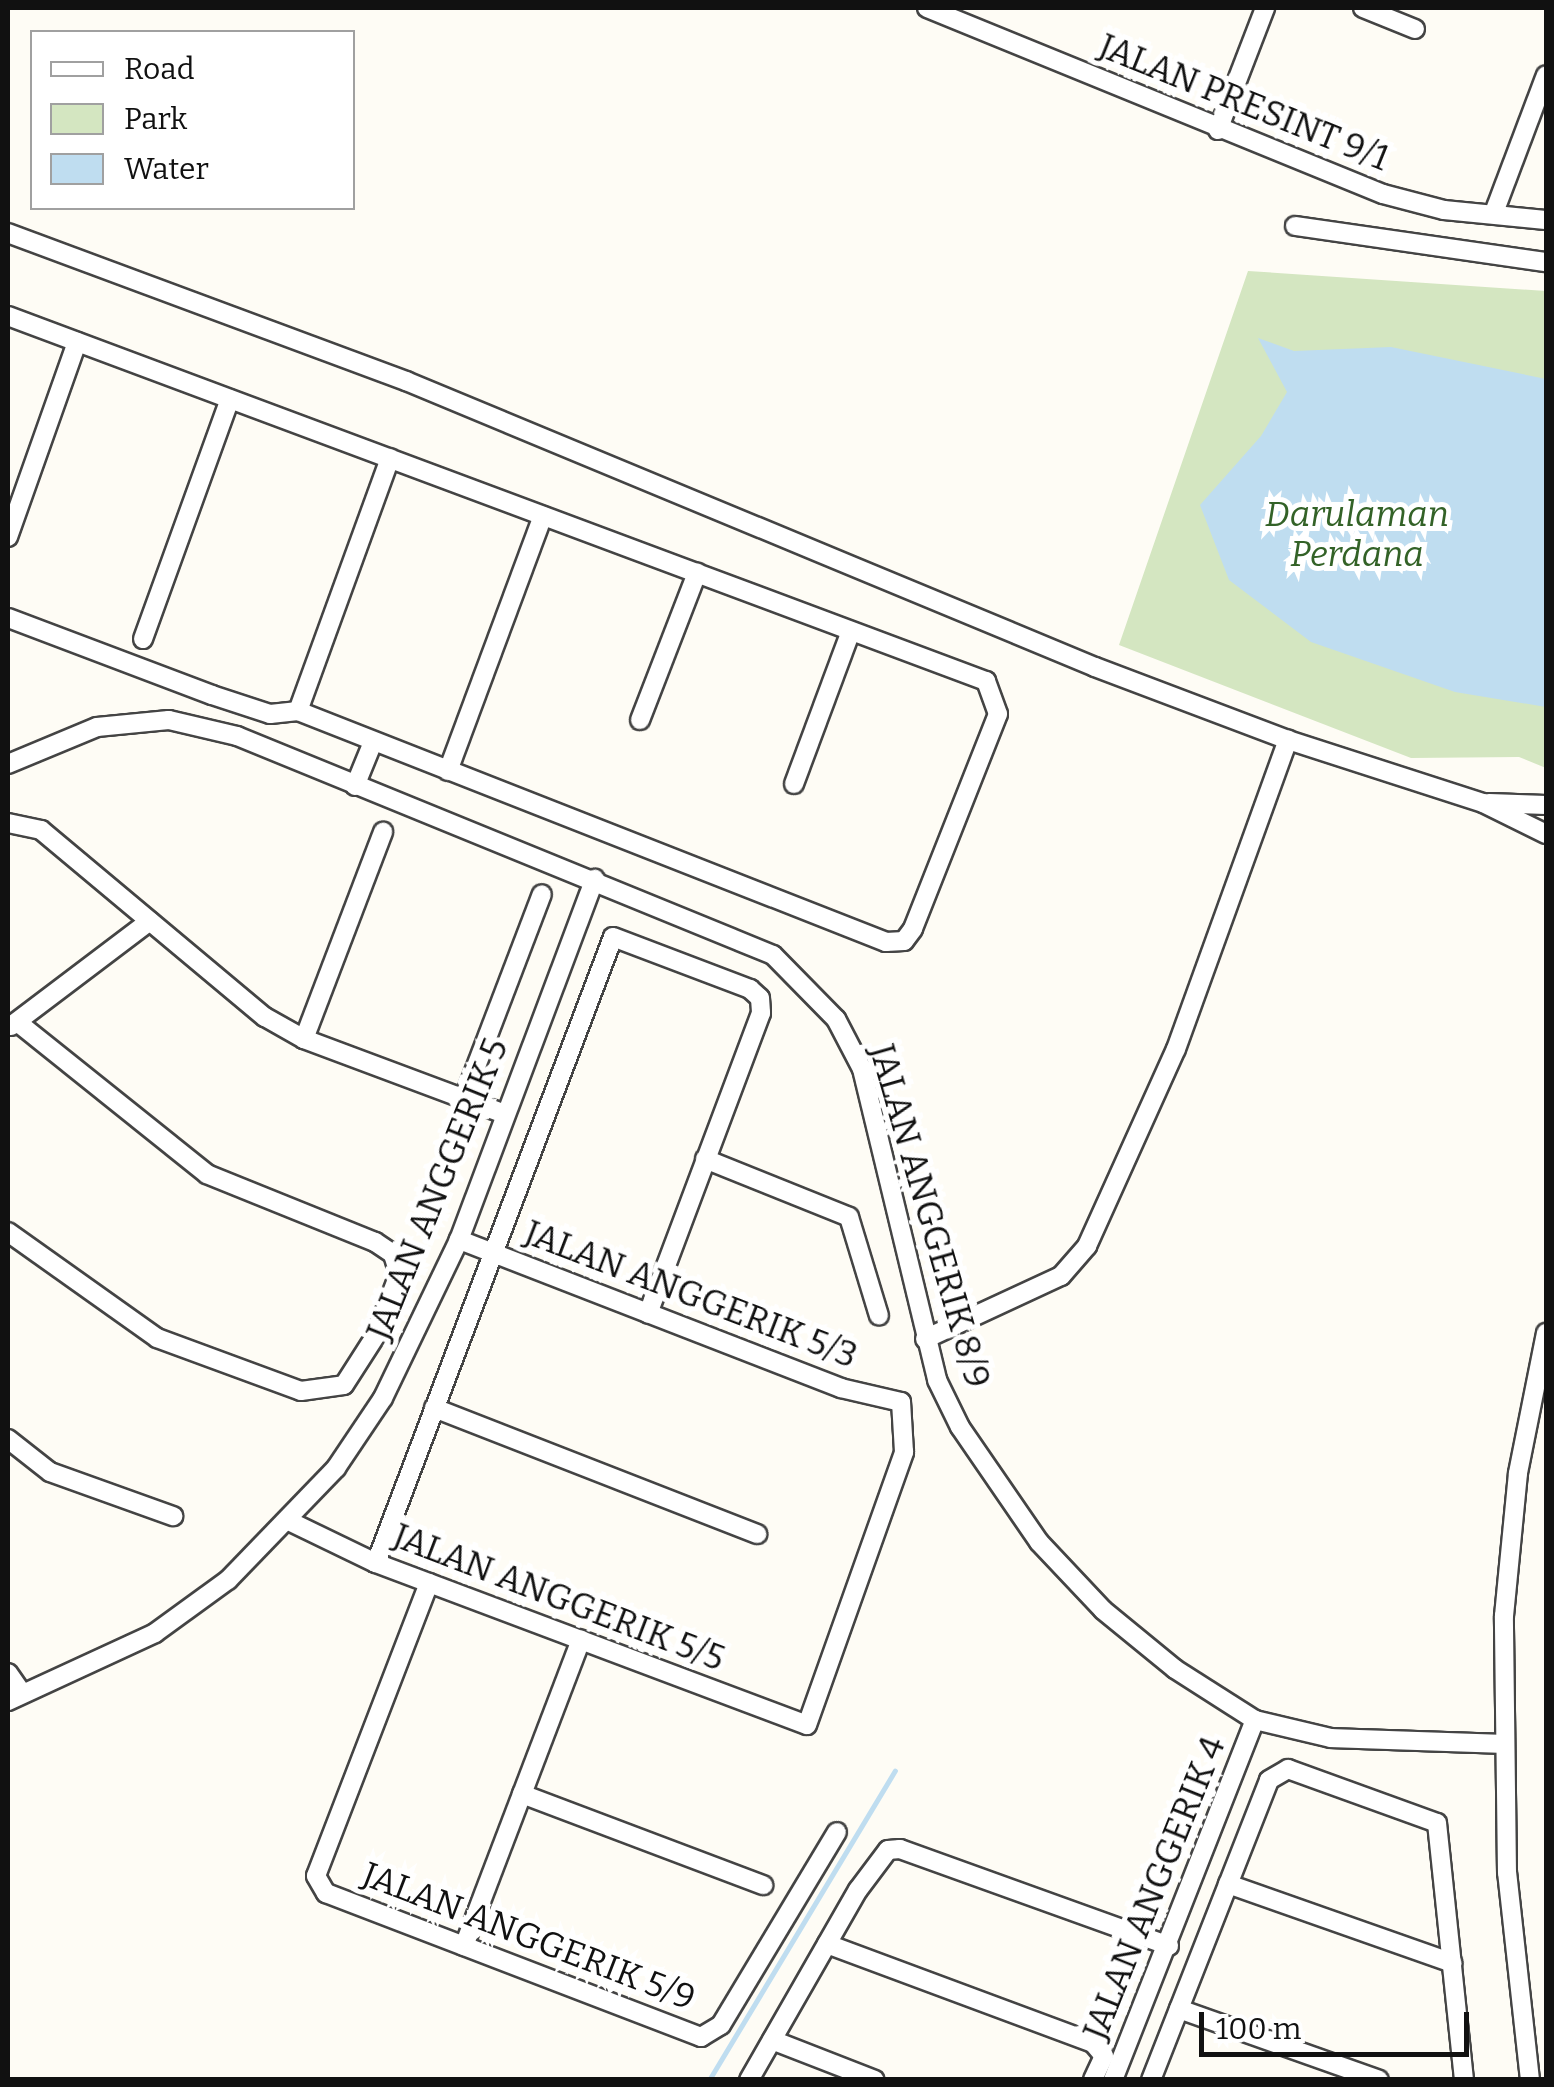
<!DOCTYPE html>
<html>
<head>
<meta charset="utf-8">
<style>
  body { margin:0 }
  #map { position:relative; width:1554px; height:2087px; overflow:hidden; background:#fefcf5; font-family:Bitter,serif }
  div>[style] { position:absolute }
  .green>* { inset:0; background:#d4e6c1 }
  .water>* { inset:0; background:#bfddf0 }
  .stream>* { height:5px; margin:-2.5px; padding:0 2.5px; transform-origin:2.5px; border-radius:2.5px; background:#bfddf0 }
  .roads { filter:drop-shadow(2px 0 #444) drop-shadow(-2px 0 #444) drop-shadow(0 2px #444) drop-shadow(0 -2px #444) }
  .minor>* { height:18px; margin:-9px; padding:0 9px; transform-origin:9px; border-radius:9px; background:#fff }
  span { translate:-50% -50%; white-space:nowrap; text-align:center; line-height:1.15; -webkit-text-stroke:10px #fff; paint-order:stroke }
  .street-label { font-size:35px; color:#111 }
  .park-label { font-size:35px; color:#336227; font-style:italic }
  .frame { position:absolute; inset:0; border:10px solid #111; pointer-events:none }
  .legend { position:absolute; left:30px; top:30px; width:325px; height:180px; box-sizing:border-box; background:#fff; border:2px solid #a0a0a0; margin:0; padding:12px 18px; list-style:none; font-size:30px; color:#111 }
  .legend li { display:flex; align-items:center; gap:20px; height:50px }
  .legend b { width:50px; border:2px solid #a0a0a0 }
  .scale { position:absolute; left:1199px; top:2012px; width:270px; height:45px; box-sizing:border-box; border:5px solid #111; border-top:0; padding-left:12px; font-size:30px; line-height:35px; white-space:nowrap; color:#111; -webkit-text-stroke:8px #fff; paint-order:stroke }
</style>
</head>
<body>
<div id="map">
  <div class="green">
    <div style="clip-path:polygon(1248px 271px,1546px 291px,1546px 768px,1519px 757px,1411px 758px,1119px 645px)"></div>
  </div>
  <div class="water">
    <div style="clip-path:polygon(1258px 338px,1294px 351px,1391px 347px,1546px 379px,1546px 707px,1455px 692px,1311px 642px,1229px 580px,1200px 505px,1261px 436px,1287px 392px)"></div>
  </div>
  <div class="stream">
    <div style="left:709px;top:2080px;width:361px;rotate:-59deg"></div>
  </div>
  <div class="roads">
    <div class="minor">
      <div style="left:927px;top:8px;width:492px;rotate:22.2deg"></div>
      <div style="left:1383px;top:194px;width:63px;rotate:14.7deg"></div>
      <div style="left:1444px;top:210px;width:102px;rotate:5.6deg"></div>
      <div style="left:1363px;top:8px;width:56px;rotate:22deg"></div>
      <div style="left:1218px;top:130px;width:131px;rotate:-68.9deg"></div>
      <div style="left:1495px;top:210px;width:144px;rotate:-69.3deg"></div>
      <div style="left:1295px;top:226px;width:254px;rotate:8.2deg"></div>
      <div style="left:8px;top:233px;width:425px;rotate:20.4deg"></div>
      <div style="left:406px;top:381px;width:746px;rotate:22.54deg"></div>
      <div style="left:1095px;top:667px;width:206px;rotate:20.7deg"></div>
      <div style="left:1288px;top:740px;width:205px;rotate:17.9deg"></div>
      <div style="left:1483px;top:803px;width:70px;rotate:26.2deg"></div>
      <div style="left:8px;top:316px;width:1044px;rotate:20.47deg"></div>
      <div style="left:986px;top:681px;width:35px;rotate:70deg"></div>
      <div style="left:998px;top:714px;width:231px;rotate:111.6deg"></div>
      <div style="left:913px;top:929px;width:15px;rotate:127deg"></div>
      <div style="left:904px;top:941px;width:18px;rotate:177deg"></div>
      <div style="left:886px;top:942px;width:632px;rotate:-158.55deg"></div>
      <div style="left:298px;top:711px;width:28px;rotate:174deg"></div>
      <div style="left:270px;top:714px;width:61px;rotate:-161.9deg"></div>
      <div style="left:212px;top:695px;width:218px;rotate:-159.3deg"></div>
      <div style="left:8px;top:537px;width:207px;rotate:-70.5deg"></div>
      <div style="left:143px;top:639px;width:255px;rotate:-70.1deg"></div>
      <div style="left:298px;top:711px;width:269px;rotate:-70deg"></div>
      <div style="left:640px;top:720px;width:158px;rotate:-68.8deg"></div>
      <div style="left:8px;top:764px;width:96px;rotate:-22.6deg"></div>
      <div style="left:97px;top:727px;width:72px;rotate:-5.6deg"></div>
      <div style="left:169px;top:720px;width:70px;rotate:13.2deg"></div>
      <div style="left:237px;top:736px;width:579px;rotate:22.22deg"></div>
      <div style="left:773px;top:955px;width:90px;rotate:45.5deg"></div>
      <div style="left:836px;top:1019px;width:56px;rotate:62.5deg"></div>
      <div style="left:862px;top:1069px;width:320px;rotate:76.4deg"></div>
      <div style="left:937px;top:1380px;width:52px;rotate:63.9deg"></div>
      <div style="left:960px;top:1427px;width:140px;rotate:55.5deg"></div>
      <div style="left:1039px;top:1542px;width:93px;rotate:46.7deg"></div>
      <div style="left:1103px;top:1610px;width:93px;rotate:39.3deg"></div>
      <div style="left:1175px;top:1669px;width:95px;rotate:32.5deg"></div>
      <div style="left:1255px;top:1720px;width:78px;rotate:13.3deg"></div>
      <div style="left:1331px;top:1738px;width:173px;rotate:2deg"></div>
      <div style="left:448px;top:771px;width:272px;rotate:-69.6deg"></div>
      <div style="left:794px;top:784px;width:163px;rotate:-69.6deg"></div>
      <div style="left:355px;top:786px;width:48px;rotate:-67.8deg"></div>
      <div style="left:1489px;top:803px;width:57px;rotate:2deg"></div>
      <div style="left:8px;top:823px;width:34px;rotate:12deg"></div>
      <div style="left:41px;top:830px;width:292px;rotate:39.9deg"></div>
      <div style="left:265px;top:1017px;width:45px;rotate:29.4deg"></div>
      <div style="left:304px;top:1039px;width:215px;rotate:20.5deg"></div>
      <div style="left:11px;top:1026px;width:174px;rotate:-37.1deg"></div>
      <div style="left:304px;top:1039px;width:222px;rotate:-69.1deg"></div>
      <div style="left:464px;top:1098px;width:218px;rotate:-69.1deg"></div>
      <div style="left:705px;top:1159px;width:155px;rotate:21.9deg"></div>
      <div style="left:849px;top:1217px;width:103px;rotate:73.1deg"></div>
      <div style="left:8px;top:1232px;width:183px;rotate:35.4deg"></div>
      <div style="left:157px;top:1338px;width:153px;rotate:20.2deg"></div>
      <div style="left:301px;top:1391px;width:43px;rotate:-7.9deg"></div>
      <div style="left:344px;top:1385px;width:59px;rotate:-57.4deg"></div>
      <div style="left:376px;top:1335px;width:65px;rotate:-69.3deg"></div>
      <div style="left:399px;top:1274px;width:21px;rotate:-107deg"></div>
      <div style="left:393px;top:1254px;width:22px;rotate:-146deg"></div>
      <div style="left:375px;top:1242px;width:181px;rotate:-158deg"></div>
      <div style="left:207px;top:1174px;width:243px;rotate:-141.3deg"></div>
      <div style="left:925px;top:1339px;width:150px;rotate:-24.9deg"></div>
      <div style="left:1061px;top:1276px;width:40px;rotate:-49deg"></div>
      <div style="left:1087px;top:1246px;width:216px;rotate:-65.7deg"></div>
      <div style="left:1176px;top:1049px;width:329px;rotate:-70.1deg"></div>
      <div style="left:434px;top:1408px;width:347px;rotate:21.3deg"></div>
      <div style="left:8px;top:1439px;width:53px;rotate:38.2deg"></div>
      <div style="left:50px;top:1472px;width:131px;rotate:19.7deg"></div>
      <div style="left:291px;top:1522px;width:94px;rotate:25.8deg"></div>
      <div style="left:376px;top:1563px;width:460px;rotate:20.6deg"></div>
      <div style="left:807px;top:1725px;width:290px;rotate:-70.4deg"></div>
      <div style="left:904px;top:1452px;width:50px;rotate:-93.4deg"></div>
      <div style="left:901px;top:1402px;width:62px;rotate:-166.9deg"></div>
      <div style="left:841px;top:1388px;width:410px;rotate:-158.8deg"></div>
      <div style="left:376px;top:1563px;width:669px;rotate:-69.26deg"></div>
      <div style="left:613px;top:937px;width:147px;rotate:20.8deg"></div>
      <div style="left:750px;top:989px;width:13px;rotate:42deg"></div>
      <div style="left:760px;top:998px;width:15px;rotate:86deg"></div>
      <div style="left:761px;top:1013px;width:321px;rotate:110.6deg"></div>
      <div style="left:429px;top:1583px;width:314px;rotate:111.1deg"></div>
      <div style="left:316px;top:1876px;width:20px;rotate:60deg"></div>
      <div style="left:326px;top:1893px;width:402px;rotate:21deg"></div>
      <div style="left:701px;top:2037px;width:23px;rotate:-31deg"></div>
      <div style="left:721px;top:2025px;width:225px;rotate:-59deg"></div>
      <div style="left:8px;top:1673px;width:24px;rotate:55deg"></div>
      <div style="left:8px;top:1701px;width:162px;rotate:-24.8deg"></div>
      <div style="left:155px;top:1633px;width:90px;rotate:-36deg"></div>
      <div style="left:228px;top:1580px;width:156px;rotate:-46deg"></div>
      <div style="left:336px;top:1468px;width:84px;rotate:-56.1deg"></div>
      <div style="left:383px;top:1398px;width:175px;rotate:-64.3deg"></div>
      <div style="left:459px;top:1240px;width:386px;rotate:-69.4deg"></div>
      <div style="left:522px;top:1794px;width:258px;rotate:20.7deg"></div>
      <div style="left:1228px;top:1884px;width:238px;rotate:19.4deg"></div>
      <div style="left:827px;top:1944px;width:284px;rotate:20.4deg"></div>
      <div style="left:1093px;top:2043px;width:17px;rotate:50deg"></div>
      <div style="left:1104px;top:2056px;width:26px;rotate:115deg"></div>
      <div style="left:464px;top:1946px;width:328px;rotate:-69.1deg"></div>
      <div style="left:1179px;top:2009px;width:212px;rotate:19.5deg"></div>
      <div style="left:772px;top:2040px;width:110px;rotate:21.2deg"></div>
      <div style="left:749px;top:2080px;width:219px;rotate:-60.2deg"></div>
      <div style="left:858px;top:1890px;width:50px;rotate:-53.1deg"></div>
      <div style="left:888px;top:1850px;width:12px;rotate:-5deg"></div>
      <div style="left:900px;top:1849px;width:286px;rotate:19.8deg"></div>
      <div style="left:1113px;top:2080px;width:387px;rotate:-68.5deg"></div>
      <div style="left:1151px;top:2080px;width:322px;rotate:-68.5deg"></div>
      <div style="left:1269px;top:1780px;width:22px;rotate:-30deg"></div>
      <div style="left:1288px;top:1769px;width:158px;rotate:19.9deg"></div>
      <div style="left:1437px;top:1823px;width:258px;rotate:84deg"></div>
      <div style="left:1530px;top:2080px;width:208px;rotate:-96.3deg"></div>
      <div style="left:1507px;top:1873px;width:257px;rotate:-90.7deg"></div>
      <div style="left:1504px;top:1616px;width:144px;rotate:-84.4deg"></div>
      <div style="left:1518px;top:1473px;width:143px;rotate:-78.7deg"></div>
    </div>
  </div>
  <div class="street-label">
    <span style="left:1244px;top:102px;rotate:22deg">JALAN PRESINT 9/1</span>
    <span style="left:437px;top:1189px;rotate:-68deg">JALAN ANGGERIK 5</span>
    <span style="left:930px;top:1216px;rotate:74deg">JALAN ANGGERIK 8/9</span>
    <span style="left:691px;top:1294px;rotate:21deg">JALAN ANGGERIK 5/3</span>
    <span style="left:559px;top:1597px;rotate:21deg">JALAN ANGGERIK 5/5</span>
    <span style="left:1154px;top:1888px;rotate:-68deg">JALAN ANGGERIK 4</span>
    <span style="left:529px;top:1936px;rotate:21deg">JALAN ANGGERIK 5/9</span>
  </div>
  <div class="park-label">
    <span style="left:1357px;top:534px">Darulaman<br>Perdana</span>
  </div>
  <div class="frame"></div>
  <ul class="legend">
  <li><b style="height:12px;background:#fff"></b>Road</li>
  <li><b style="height:28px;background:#d4e6c1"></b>Park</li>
  <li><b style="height:28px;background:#bfddf0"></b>Water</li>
  </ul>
  <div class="scale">100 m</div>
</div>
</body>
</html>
